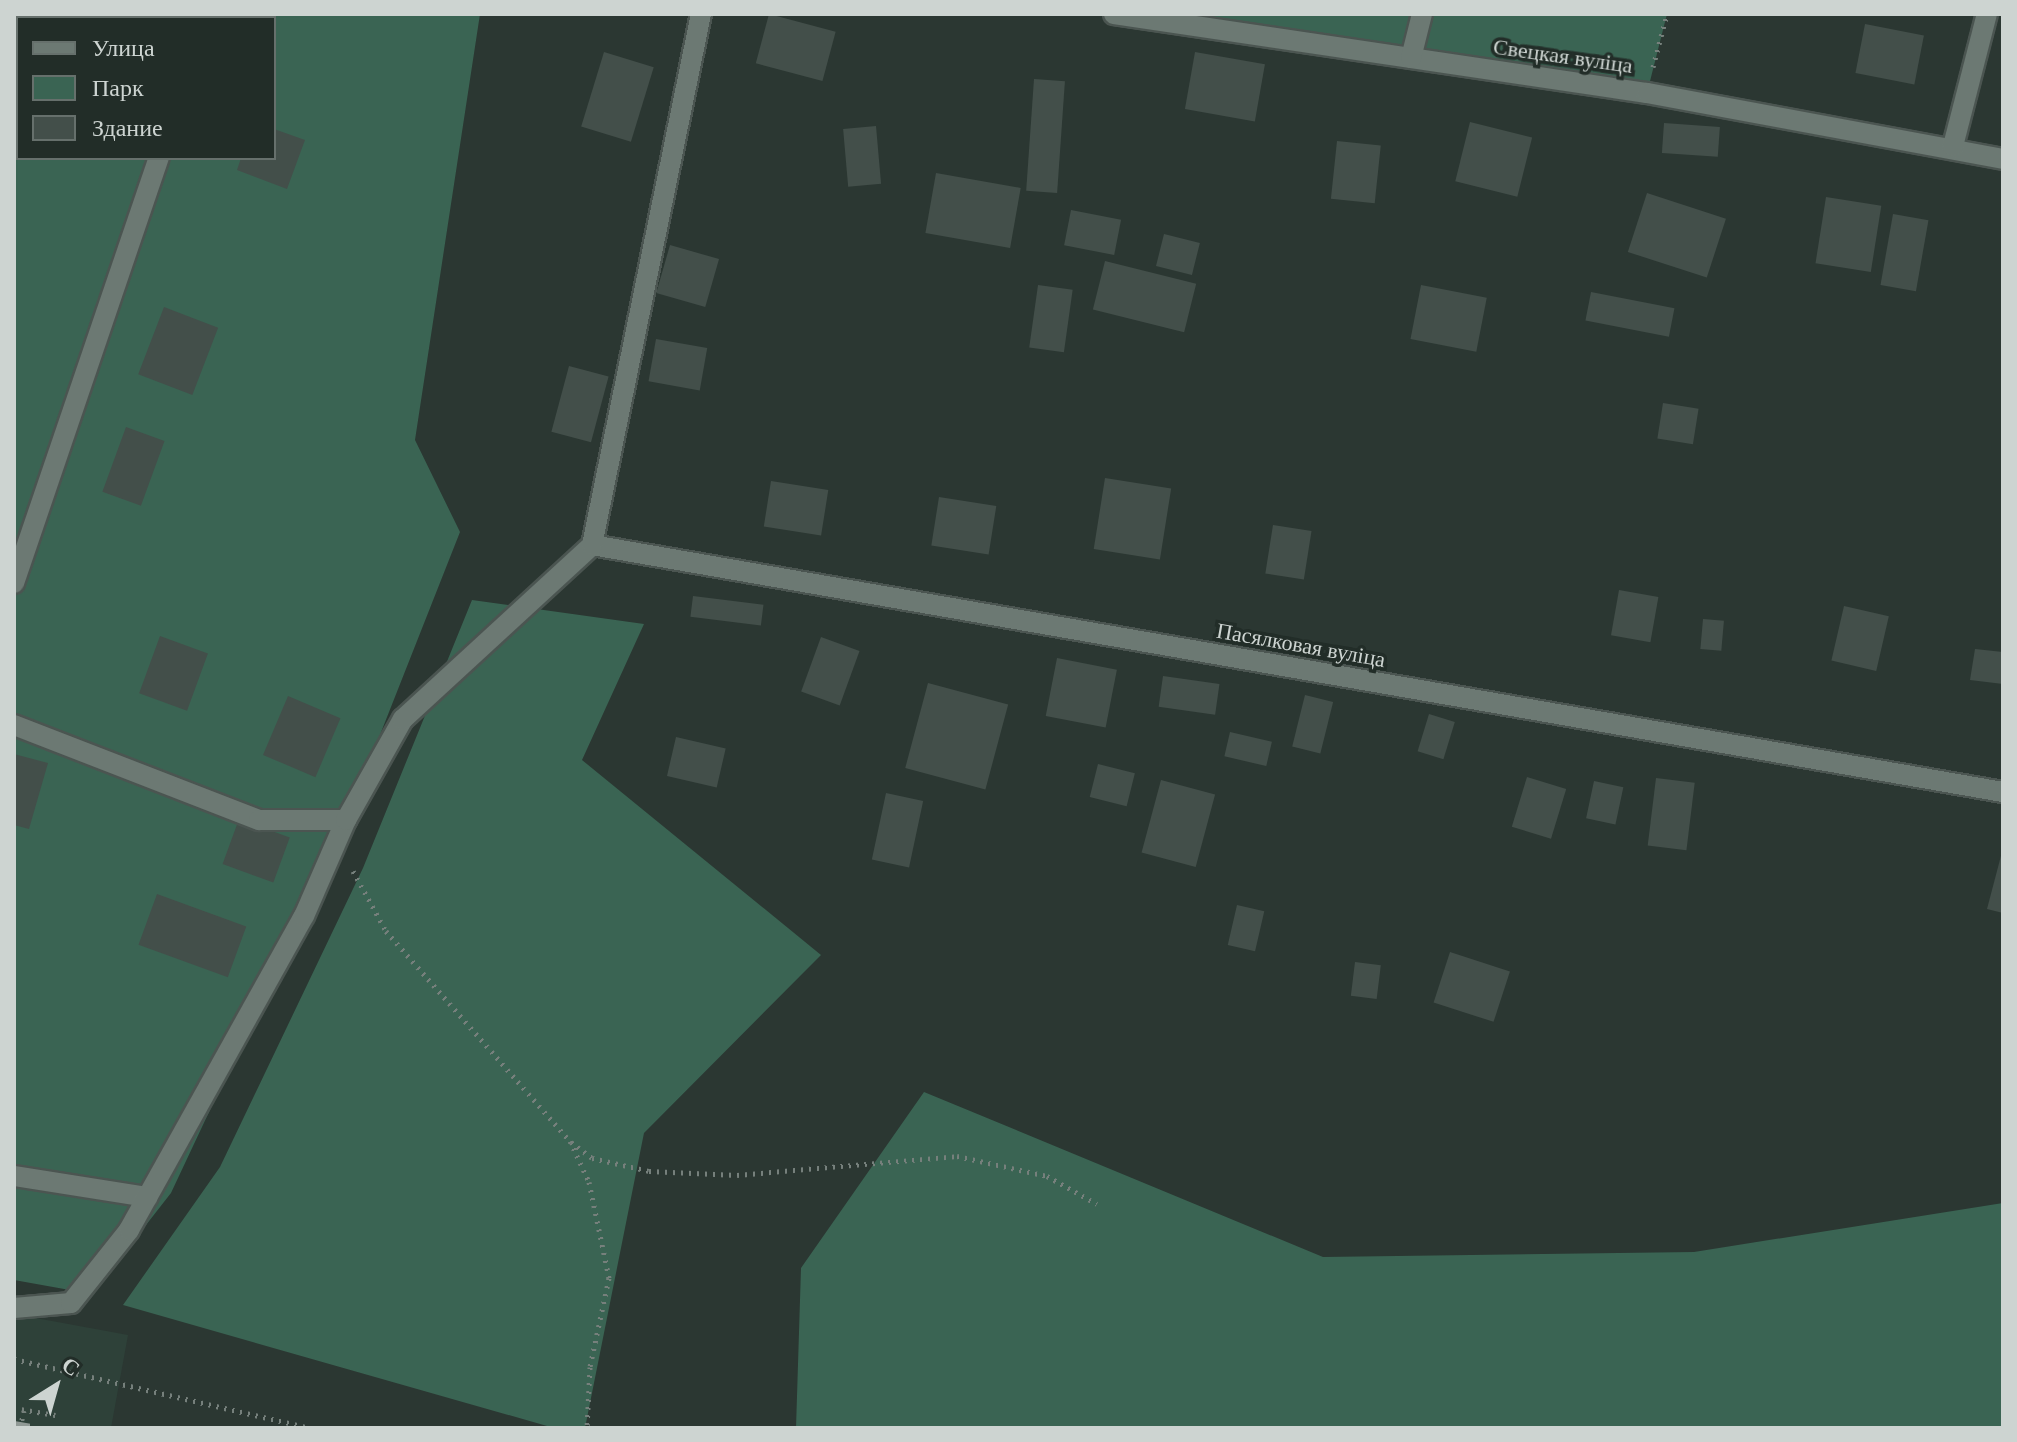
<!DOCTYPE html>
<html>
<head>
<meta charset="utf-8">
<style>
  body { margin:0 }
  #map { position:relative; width:2017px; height:1442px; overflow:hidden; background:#2b3732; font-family:"Times New Roman",serif }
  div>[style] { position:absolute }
  .built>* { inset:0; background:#2e4139 }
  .green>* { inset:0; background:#3a6453 }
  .building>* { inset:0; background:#434f4a; transform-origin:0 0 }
  .path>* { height:5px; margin-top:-2.5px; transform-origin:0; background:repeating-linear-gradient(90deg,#76807c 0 2px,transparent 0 8px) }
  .roads { filter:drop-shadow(2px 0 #4b5551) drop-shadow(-2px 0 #4b5551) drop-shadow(0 2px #4b5551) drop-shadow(0 -2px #4b5551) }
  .service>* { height:20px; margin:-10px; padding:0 10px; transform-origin:10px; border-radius:10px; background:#6c7973 }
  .minor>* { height:20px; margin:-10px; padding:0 10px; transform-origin:10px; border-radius:10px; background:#6c7973 }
  .rail>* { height:6px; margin-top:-3px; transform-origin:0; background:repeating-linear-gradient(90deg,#909995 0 16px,transparent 0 24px) }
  span { translate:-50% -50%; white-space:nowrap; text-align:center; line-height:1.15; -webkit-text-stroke:7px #222d28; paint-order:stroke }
  .street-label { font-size:22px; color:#cdd4d1 }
  .frame { position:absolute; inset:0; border:16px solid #cdd4d1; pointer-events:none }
  .legend { position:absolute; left:16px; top:16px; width:260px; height:144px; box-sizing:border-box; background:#222d28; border:2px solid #66706c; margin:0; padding:10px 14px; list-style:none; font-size:24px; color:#cdd4d1 }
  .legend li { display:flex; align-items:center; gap:16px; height:40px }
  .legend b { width:40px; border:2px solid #66706c }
  .north { position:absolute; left:16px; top:1346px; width:80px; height:80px; -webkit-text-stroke:6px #222d28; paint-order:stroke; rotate:37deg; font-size:22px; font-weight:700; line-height:32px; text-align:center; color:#cdd4d1 }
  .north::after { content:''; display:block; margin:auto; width:28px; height:36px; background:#cdd4d1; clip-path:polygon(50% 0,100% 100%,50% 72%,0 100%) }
</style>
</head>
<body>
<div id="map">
  <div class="built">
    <div style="clip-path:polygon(14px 1314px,128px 1335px,111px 1428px,14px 1428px)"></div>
  </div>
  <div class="green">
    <div style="clip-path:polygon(evenodd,14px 14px,480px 14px,415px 440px,460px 532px,348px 816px,171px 1193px,92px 1294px,14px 1280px,14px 14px,18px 18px,274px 18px,274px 158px,18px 158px,18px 18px)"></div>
    <div style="clip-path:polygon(1115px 14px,1667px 14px,1647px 93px)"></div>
    <div style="clip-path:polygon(472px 600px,644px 624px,582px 760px,821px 955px,644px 1133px,585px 1428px,554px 1428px,123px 1305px,220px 1167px,363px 868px)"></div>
    <div style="clip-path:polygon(924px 1092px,1323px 1257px,1694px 1252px,2003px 1203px,2003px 1428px,796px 1428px,801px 1268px)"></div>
  </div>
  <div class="building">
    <div style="left:769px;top:14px;width:69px;height:51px;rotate:15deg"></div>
    <div style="left:1865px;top:24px;width:60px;height:50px;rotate:11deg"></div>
    <div style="clip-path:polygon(14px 36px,18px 37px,14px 101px)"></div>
    <div style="left:604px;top:52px;width:52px;height:78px;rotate:17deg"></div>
    <div style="left:1195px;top:52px;width:71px;height:58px;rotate:10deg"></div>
    <div style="left:1034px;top:79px;width:31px;height:112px;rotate:4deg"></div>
    <div style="left:1470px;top:122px;width:64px;height:61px;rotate:14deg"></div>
    <div style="left:1664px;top:123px;width:56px;height:30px;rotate:4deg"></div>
    <div style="left:876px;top:126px;width:58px;height:33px;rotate:85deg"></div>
    <div style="clip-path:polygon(274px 129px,305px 140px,287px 189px,237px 170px,241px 158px,274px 158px)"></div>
    <div style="left:1337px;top:141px;width:44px;height:58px;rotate:6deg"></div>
    <div style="left:936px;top:173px;width:86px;height:61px;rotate:10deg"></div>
    <div style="left:1647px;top:193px;width:83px;height:62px;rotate:18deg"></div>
    <div style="left:1826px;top:197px;width:56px;height:67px;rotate:9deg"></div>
    <div style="left:1071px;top:210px;width:51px;height:36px;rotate:11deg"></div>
    <div style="left:1893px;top:214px;width:36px;height:72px;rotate:10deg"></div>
    <div style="left:1164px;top:234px;width:37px;height:33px;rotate:14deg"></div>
    <div style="left:670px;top:245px;width:51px;height:50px;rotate:16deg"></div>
    <div style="left:1105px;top:261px;width:94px;height:50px;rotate:14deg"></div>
    <div style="left:1038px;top:285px;width:35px;height:63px;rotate:8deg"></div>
    <div style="left:1421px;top:285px;width:67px;height:55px;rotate:11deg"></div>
    <div style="left:1591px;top:292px;width:85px;height:29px;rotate:11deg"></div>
    <div style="left:164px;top:307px;width:58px;height:72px;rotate:21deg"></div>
    <div style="left:656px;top:339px;width:52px;height:43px;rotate:10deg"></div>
    <div style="left:569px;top:366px;width:41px;height:68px;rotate:15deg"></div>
    <div style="left:1663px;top:403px;width:36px;height:36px;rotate:9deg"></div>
    <div style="left:126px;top:427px;width:41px;height:69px;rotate:20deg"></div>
    <div style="left:1105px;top:478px;width:67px;height:72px;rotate:9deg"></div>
    <div style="left:771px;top:481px;width:58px;height:46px;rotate:9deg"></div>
    <div style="left:939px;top:497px;width:58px;height:49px;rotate:9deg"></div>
    <div style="left:1273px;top:525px;width:39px;height:49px;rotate:9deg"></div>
    <div style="left:1619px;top:590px;width:40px;height:46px;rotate:10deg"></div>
    <div style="left:693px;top:596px;width:71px;height:21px;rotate:7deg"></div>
    <div style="left:1844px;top:606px;width:46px;height:56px;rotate:13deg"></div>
    <div style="left:1703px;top:619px;width:21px;height:30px;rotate:5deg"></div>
    <div style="left:160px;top:636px;width:51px;height:61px;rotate:20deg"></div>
    <div style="left:821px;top:637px;width:41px;height:58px;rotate:20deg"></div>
    <div style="clip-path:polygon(1975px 649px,2003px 652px,2003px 684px,1970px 680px)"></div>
    <div style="left:1057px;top:658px;width:61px;height:59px;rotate:11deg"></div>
    <div style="left:1163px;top:676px;width:57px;height:31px;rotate:8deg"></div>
    <div style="left:928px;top:683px;width:83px;height:88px;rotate:15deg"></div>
    <div style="left:1305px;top:695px;width:29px;height:53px;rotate:14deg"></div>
    <div style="left:288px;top:696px;width:57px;height:64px;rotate:23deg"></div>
    <div style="left:1429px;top:714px;width:27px;height:39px;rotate:17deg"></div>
    <div style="left:1230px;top:732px;width:43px;height:25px;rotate:13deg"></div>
    <div style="left:676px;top:737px;width:51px;height:40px;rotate:13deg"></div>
    <div style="clip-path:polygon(14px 754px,48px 763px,29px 829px,14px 825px)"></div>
    <div style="left:1098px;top:764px;width:38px;height:34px;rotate:14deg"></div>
    <div style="left:1527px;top:777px;width:41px;height:52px;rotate:17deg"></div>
    <div style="left:1656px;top:778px;width:39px;height:68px;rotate:7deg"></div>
    <div style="left:1161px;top:780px;width:56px;height:75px;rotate:15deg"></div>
    <div style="left:1594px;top:781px;width:30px;height:38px;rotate:12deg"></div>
    <div style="left:886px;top:793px;width:38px;height:68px;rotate:12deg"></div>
    <div style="left:239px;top:819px;width:54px;height:48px;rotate:20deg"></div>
    <div style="clip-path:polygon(2002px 852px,2003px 852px,2003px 913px,1987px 909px)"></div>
    <div style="left:157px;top:894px;width:95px;height:54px;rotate:20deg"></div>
    <div style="left:1237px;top:905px;width:28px;height:41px;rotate:13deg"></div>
    <div style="left:1450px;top:952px;width:63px;height:53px;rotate:18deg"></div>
    <div style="left:1355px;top:962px;width:26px;height:34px;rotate:7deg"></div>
  </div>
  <div class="path">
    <div style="left:1653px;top:67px;width:55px;rotate:-75.2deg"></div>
    <div style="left:353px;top:871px;width:68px;rotate:61.2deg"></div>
    <div style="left:386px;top:931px;width:279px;rotate:48.8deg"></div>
    <div style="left:570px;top:1141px;width:45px;rotate:65.1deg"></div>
    <div style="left:589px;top:1182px;width:98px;rotate:78.2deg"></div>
    <div style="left:609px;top:1278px;width:91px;rotate:102.1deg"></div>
    <div style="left:590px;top:1367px;width:61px;rotate:92.8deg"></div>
    <div style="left:571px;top:1142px;width:26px;rotate:37deg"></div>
    <div style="left:592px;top:1158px;width:58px;rotate:12.8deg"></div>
    <div style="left:649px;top:1171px;width:88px;rotate:2.6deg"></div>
    <div style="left:737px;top:1175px;width:221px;rotate:-4.9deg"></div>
    <div style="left:957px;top:1156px;width:92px;rotate:12.5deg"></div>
    <div style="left:1047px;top:1176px;width:57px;rotate:29.2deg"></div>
    <div style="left:14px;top:1359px;width:304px;rotate:13.1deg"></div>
    <div style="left:14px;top:1408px;width:42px;rotate:9.7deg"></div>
    <div style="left:20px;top:1428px;width:18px;rotate:-77deg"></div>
  </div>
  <div class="roads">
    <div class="service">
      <div style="left:207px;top:18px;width:4px;rotate:-76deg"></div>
      <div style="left:14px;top:583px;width:449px;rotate:-71.2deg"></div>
      <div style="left:14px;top:1176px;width:135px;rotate:9deg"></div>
      <div style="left:14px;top:1308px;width:57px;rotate:-5deg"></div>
      <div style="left:71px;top:1303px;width:93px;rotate:-51.5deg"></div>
      <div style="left:129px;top:1230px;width:359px;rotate:-60.9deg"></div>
      <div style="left:304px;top:916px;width:105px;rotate:-66.4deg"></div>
    </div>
    <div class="minor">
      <div style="left:1114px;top:14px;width:539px;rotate:8.43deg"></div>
      <div style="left:1647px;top:93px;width:362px;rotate:10.5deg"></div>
      <div style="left:1411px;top:58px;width:45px;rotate:-76deg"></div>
      <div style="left:1953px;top:146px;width:136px;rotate:-75.6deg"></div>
      <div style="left:592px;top:545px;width:1432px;rotate:9.93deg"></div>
      <div style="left:14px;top:725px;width:263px;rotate:21.2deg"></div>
      <div style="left:259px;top:820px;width:87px"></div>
      <div style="left:346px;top:820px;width:116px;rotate:-60.6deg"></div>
      <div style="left:403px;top:719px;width:257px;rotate:-42.6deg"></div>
      <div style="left:592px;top:545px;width:542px;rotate:-78.4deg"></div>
    </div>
  </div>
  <div class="rail">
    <div style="left:14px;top:1424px;width:22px;rotate:10deg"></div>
  </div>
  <div class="street-label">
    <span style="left:1563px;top:56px;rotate:8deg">Свецкая вуліца</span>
    <span style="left:1301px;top:645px;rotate:10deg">Пасялковая вуліца</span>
  </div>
  <div class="frame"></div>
  <ul class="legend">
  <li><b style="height:10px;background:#6c7973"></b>Улица</li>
  <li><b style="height:22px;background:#3a6453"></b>Парк</li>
  <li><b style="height:22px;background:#434f4a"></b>Здание</li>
  </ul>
  <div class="north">С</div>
</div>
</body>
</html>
